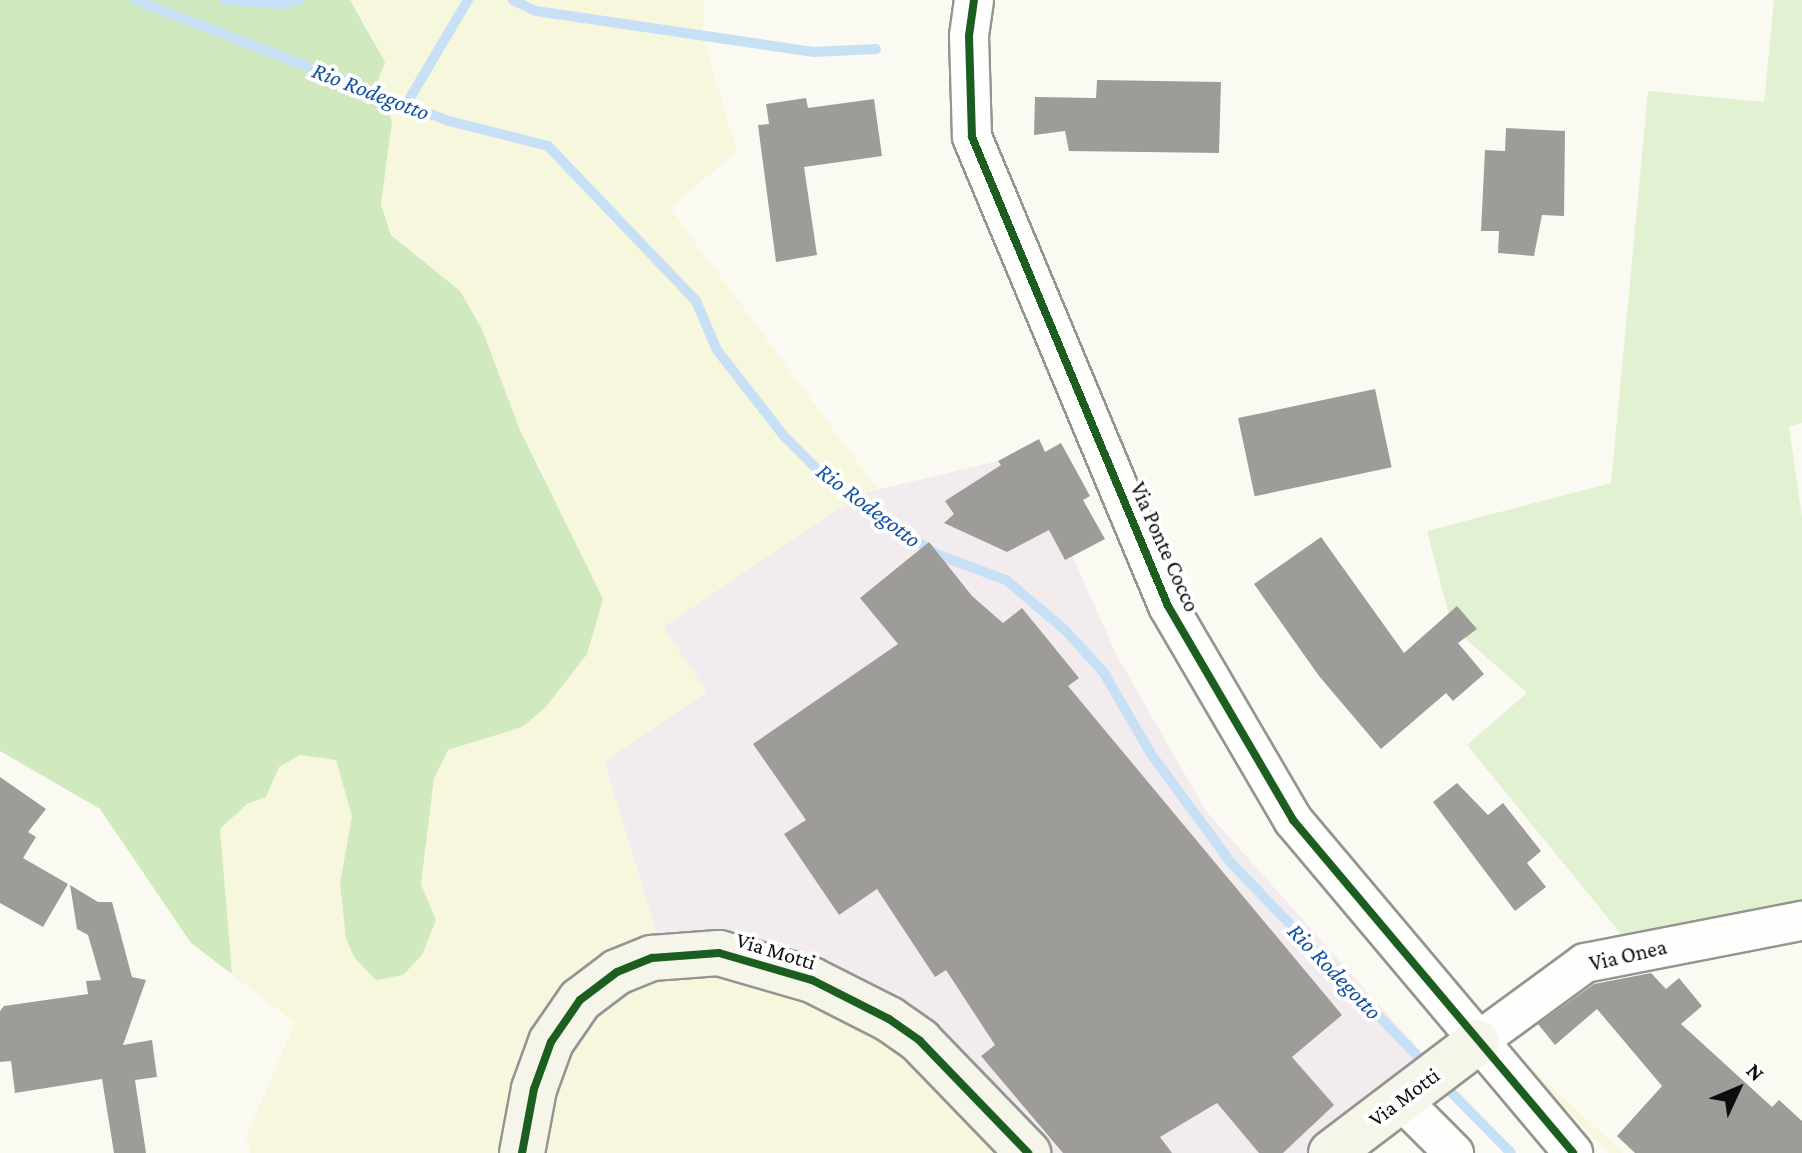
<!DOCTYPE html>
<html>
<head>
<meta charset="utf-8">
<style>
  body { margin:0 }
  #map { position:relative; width:1802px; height:1153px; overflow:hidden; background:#fbfaf2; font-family:"Crimson Pro",serif }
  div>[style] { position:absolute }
  .industrial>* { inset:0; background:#f3ecef }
  .farmland>* { inset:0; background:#f7f7de }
  .green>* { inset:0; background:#e1f1d2 }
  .forest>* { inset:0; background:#d0e9bf }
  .stream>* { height:10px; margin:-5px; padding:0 5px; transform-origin:5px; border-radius:5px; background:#c8e0f6 }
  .building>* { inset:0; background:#9e9c98; transform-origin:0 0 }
  .roads { filter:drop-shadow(2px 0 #949490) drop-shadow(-2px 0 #949490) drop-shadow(0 2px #949490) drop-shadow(0 -2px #949490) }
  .street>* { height:38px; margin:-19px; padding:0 19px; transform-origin:19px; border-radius:19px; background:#fefefd }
  .secondary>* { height:44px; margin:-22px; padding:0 22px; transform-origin:22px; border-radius:22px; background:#f5f5ea }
  .cycleway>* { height:8px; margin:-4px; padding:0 4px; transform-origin:4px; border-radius:4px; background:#1b5e20 }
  span { translate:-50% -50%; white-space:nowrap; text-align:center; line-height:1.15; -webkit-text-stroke:8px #fff; paint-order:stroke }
  .street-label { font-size:22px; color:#0d0d0d }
  .water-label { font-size:24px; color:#1452a1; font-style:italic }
  .north { position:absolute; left:1698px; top:1049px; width:80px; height:80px; -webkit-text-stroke:6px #fff; paint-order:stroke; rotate:46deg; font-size:22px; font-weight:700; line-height:32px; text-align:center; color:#0d0d0d }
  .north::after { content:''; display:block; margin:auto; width:28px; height:36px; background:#0d0d0d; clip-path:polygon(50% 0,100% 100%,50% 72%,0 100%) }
</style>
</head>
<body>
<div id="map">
  <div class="industrial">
    <div style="clip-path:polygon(1027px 454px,1116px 654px,1206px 811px,1437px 1070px,1350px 1153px,1027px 1153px,673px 931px,657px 935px,604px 761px,706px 692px,663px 627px,860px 494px)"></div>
  </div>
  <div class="farmland">
    <div style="clip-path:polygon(350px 0,705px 0,702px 35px,737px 151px,670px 208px,878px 490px,860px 494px,663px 627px,707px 692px,604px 762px,657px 935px,704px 930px,745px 982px,842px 989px,1027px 1153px,251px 1153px,246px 1137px,295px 1023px,232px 974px,220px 829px,247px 804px,266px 797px,279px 767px,300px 755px,337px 760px,352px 816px,340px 883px,436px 920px,421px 884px,434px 778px,448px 750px,522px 727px,544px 474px,520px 430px,482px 329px,460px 291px,392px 235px,381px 204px,392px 122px,377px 83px,375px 40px)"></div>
    <div style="clip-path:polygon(1491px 1035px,1506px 1044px,1623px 1153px,1609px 1153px)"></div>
  </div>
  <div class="green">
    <div style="clip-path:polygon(1774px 0,1802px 0,1802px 423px,1789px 426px,1802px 518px,1802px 915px,1626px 940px,1467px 745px,1527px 693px,1452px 627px,1427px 531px,1611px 483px,1648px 91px,1764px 102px)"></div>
  </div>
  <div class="forest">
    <div style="clip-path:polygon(0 0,350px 0,385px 62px,377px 83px,392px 122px,381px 204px,391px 235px,460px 291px,482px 329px,520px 430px,603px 599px,587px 654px,545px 708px,522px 727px,448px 750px,434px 778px,421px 884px,436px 920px,422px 955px,403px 975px,376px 980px,354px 957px,346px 938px,340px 883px,352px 816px,336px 760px,300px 755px,279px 767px,266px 797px,247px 804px,220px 829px,232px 974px,191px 943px,100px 809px,0 751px)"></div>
  </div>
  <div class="stream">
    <div style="left:135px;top:0;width:337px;rotate:21.1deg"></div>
    <div style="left:449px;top:121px;width:102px;rotate:14.2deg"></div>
    <div style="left:548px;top:146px;width:214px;rotate:46.3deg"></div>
    <div style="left:696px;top:301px;width:53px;rotate:66.8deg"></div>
    <div style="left:717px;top:350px;width:109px;rotate:52.1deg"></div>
    <div style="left:784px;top:436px;width:66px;rotate:45deg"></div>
    <div style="left:831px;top:483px;width:127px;rotate:34.1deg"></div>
    <div style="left:936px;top:554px;width:75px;rotate:20.4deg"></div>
    <div style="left:1006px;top:580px;width:77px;rotate:40.3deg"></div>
    <div style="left:1065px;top:630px;width:58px;rotate:47.8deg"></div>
    <div style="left:1104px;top:673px;width:94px;rotate:59.9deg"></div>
    <div style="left:1151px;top:754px;width:135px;rotate:53.7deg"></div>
    <div style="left:1231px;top:863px;width:285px;rotate:46deg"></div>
    <div style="left:224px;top:0;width:55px;rotate:4.2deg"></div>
    <div style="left:279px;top:4px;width:21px;rotate:-11deg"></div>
    <div style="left:513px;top:0;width:25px;rotate:26deg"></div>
    <div style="left:536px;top:11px;width:280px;rotate:8.4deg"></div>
    <div style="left:813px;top:52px;width:63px;rotate:-2.7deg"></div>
    <div style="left:407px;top:103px;width:120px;rotate:-59.4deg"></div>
    <div style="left:1442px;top:1083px;width:98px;rotate:45.4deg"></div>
  </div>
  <div class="building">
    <div style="clip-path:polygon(1097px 80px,1221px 82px,1219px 153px,1069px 151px,1065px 131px,1034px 135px,1035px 97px,1096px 98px)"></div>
    <div style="clip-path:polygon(806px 98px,808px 108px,874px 99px,882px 156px,804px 167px,817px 255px,776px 262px,758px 125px,769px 124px,766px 104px)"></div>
    <div style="clip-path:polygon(1506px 128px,1565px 131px,1564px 216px,1542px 215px,1534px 256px,1498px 253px,1499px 231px,1481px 231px,1485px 150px,1505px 151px)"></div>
    <div style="left:1375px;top:389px;width:80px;height:140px;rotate:78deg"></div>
    <div style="clip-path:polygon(1039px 439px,1045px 452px,1061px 443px,1090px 496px,1083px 500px,1105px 539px,1065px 560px,1049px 530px,1007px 552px,944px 523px,954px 514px,945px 501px,1001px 465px,998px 461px)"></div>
    <div style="clip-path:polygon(1321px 537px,1404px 653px,1457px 606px,1477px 629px,1458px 643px,1484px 674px,1453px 701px,1446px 693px,1381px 749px,1319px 676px,1254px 584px)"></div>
    <div style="clip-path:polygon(929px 542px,972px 596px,1003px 623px,1022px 608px,1079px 678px,1068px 686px,1342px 1015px,1292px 1057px,1334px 1105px,1283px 1153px,1259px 1153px,1217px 1103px,1160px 1137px,1172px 1153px,1063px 1153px,981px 1056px,995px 1045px,946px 970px,935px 977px,877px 889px,839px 915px,784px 834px,806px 820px,753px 744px,898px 644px,860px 598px)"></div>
    <div style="clip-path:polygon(0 777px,46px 809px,28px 832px,36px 837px,23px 858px,68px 884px,43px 927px,0 903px)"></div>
    <div style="clip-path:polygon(1457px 783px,1488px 815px,1503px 803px,1541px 851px,1527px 863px,1546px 887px,1515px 911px,1433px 802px)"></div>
    <div style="clip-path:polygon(70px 885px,98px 902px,112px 902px,132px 977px,146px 980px,123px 1045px,152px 1040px,157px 1077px,135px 1080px,146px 1153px,114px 1153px,102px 1079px,15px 1093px,11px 1061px,0 1062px,0 1011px,4px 1006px,88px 994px,86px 981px,101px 980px,88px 935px,77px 929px)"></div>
    <div style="clip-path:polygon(1651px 973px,1666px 989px,1679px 978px,1702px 1006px,1681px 1024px,1772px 1107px,1779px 1100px,1802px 1121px,1802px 1153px,1635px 1153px,1617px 1136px,1662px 1086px,1597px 1009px,1555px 1045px,1538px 1024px,1594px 984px)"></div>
  </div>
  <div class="roads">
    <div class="street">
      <div style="left:974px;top:0;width:36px;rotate:98deg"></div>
      <div style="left:969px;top:36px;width:101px;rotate:88.3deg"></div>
      <div style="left:972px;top:137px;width:508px;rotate:67.32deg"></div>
      <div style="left:1168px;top:606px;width:248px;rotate:59.7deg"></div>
      <div style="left:1293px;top:820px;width:435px;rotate:49.9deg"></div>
      <div style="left:1477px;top:1042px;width:134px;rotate:-36.2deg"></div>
      <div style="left:1585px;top:963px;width:221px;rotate:-11deg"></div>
      <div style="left:1399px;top:1098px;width:78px;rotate:45deg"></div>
    </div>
    <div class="secondary">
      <div style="left:522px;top:1153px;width:65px;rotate:-79.4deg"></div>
      <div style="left:534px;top:1089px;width:50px;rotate:-70.1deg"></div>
      <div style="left:551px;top:1042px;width:51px;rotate:-55.4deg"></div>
      <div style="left:580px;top:1000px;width:46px;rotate:-37.1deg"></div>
      <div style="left:617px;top:972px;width:38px;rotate:-22deg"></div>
      <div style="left:652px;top:958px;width:67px;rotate:-4.3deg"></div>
      <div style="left:719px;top:953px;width:97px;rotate:16.2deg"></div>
      <div style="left:812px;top:980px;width:86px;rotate:26.9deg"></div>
      <div style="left:889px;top:1019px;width:38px;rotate:35deg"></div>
      <div style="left:920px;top:1041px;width:156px;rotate:46deg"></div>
      <div style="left:1331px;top:1153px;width:183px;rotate:-37.2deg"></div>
    </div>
  </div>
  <div class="cycleway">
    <div style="left:974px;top:0;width:36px;rotate:98deg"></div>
    <div style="left:969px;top:36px;width:101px;rotate:88.3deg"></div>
    <div style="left:972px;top:137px;width:508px;rotate:67.32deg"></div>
    <div style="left:1168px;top:606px;width:248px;rotate:59.7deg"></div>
    <div style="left:1293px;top:820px;width:435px;rotate:49.9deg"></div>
    <div style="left:522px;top:1153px;width:65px;rotate:-79.4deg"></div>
    <div style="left:534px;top:1089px;width:50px;rotate:-70.1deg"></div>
    <div style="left:551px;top:1042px;width:51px;rotate:-55.4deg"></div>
    <div style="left:580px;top:1000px;width:46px;rotate:-37.1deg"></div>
    <div style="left:617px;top:972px;width:38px;rotate:-22deg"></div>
    <div style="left:652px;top:958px;width:67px;rotate:-4.3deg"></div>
    <div style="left:719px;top:953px;width:97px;rotate:16.2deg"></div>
    <div style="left:812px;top:980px;width:86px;rotate:26.9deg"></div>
    <div style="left:889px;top:1019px;width:38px;rotate:35deg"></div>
    <div style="left:920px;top:1041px;width:156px;rotate:46deg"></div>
  </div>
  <div class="street-label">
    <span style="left:1165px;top:547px;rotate:66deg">Via Ponte Cocco</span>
    <span style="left:776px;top:951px;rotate:17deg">Via Motti</span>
    <span style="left:1628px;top:955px;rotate:-13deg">Via Onea</span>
    <span style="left:1404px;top:1097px;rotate:-37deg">Via Motti</span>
  </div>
  <div class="water-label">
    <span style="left:371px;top:91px;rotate:21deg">Rio Rodegotto</span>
    <span style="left:869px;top:505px;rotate:37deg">Rio Rodegotto</span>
    <span style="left:1335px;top:971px;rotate:46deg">Rio Rodegotto</span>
  </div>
  <div class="north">N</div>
</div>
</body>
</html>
